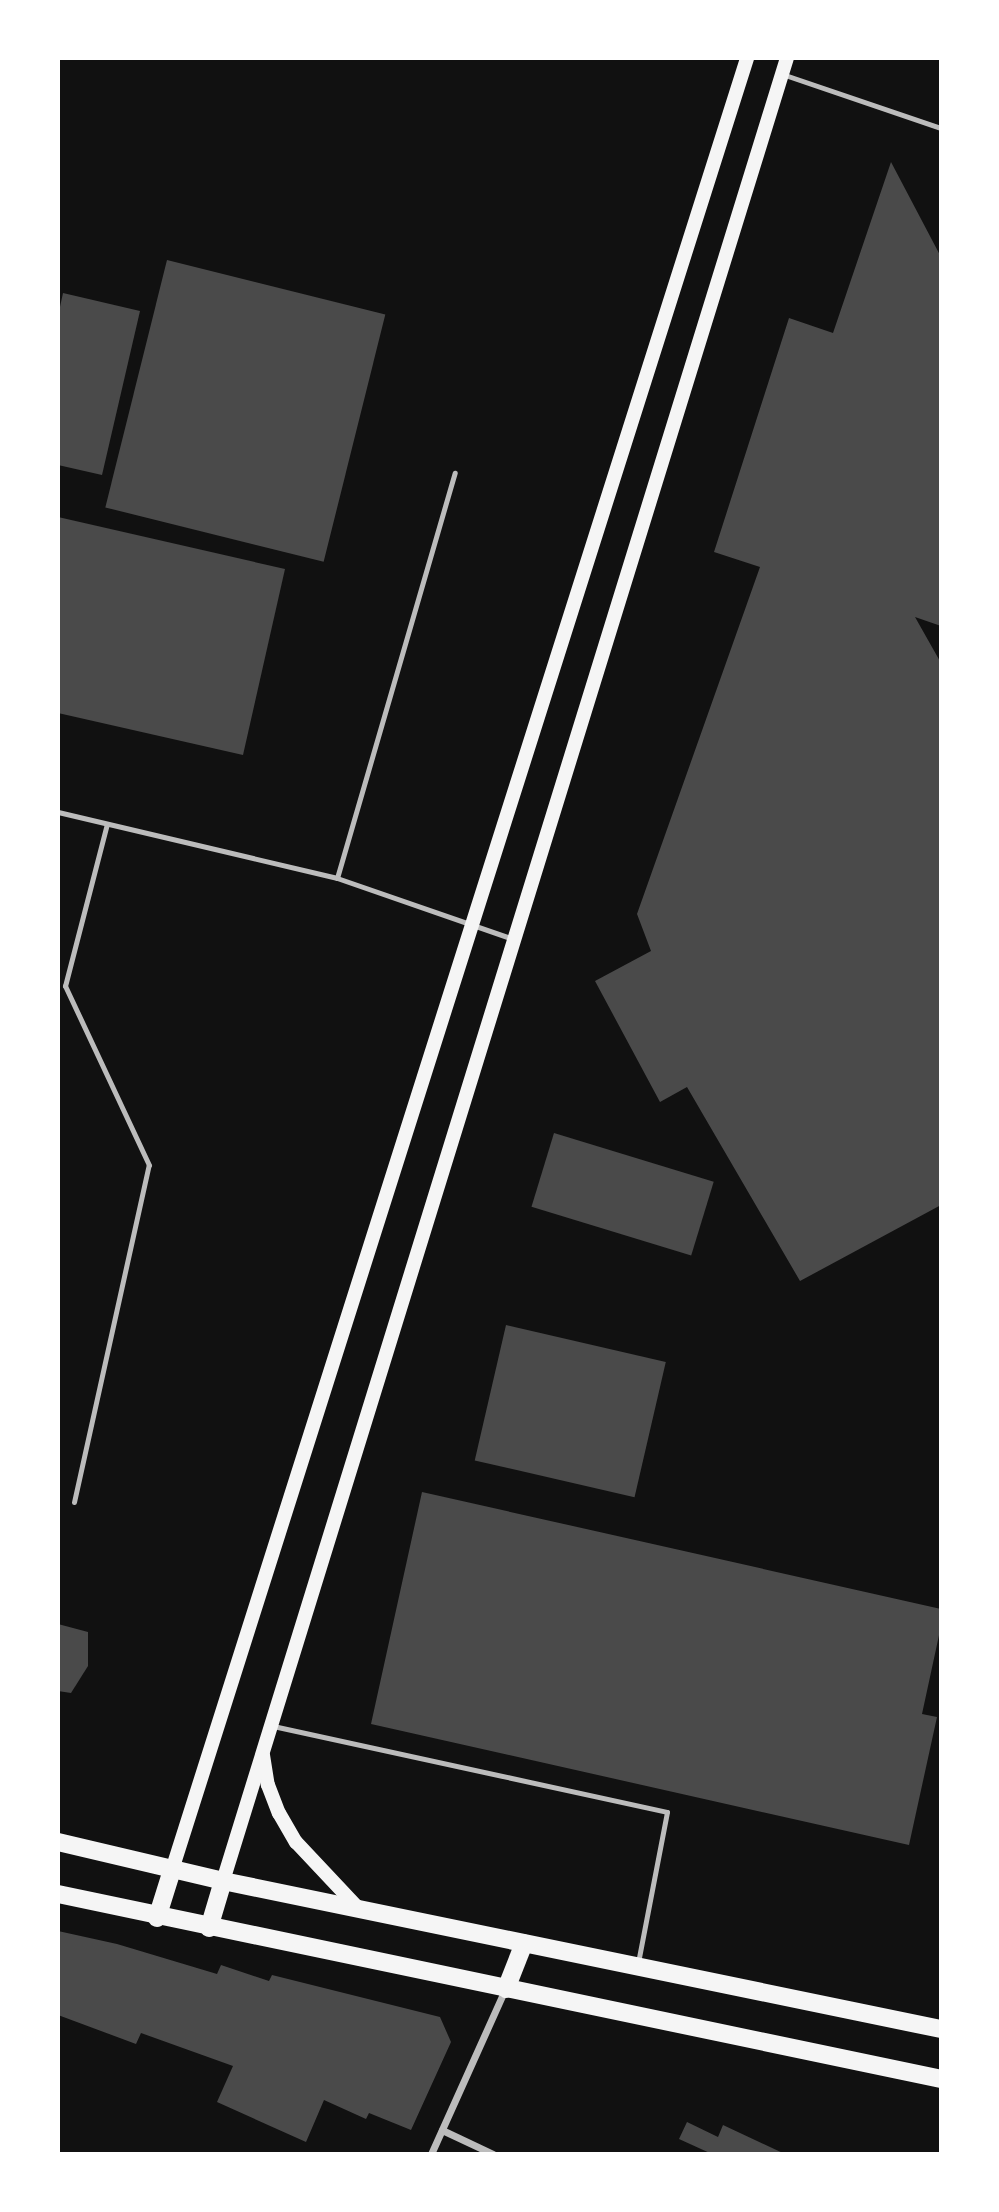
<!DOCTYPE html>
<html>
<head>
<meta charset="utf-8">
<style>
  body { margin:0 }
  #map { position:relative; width:999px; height:2212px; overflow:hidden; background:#111; font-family:"Work Sans",sans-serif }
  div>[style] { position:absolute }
  .building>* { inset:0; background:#4a4a4a; transform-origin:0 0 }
  .service>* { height:5px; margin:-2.5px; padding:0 2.5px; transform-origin:2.5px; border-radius:2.5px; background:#bcbcbc }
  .minor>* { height:7px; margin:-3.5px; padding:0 3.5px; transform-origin:3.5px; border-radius:3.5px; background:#bcbcbc }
  .secondary>* { height:14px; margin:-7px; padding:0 7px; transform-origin:7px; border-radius:7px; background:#f5f5f5 }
  .primary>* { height:18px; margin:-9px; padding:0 9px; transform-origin:9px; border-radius:9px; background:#f5f5f5 }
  span { translate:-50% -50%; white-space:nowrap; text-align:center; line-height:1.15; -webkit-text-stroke:7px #fff; paint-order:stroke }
  .frame { position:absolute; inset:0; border:60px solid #fff; pointer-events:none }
</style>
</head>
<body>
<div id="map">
  <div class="building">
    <div style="clip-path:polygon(891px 162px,941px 257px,941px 626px,915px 617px,941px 663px,941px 1205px,800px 1281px,687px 1087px,660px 1102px,595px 981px,651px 951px,637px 914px,760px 567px,714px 552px,789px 318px,833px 333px)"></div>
    <div style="left:167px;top:260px;width:225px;height:255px;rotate:14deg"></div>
    <div style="clip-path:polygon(63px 293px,140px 311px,102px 475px,58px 465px,58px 316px)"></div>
    <div style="clip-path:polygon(58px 517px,285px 569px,243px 755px,58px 713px)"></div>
    <div style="left:554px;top:1133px;width:167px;height:77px;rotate:17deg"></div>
    <div style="left:506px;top:1325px;width:164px;height:139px;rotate:13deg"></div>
    <div style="clip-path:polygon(422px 1492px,941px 1609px,941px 1626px,922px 1714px,937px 1717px,909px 1845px,371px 1724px)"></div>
    <div style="clip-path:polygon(58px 1624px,88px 1632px,88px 1666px,71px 1693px,58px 1691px)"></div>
    <div style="clip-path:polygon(58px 1931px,117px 1944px,217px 1974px,221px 1965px,269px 1981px,272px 1975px,440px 2017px,451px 2042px,411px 2130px,369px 2113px,366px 2119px,324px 2100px,306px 2142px,217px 2102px,233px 2066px,141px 2033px,136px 2044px,58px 2015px)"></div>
    <div style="clip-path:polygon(687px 2122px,718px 2137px,723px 2125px,785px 2154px,712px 2154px,679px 2139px)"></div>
  </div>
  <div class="service">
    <div style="left:782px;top:74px;width:168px;rotate:18.8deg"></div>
    <div style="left:58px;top:812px;width:287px;rotate:13.3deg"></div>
    <div style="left:337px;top:878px;width:186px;rotate:19.1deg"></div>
    <div style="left:337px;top:878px;width:422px;rotate:-73.8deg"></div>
    <div style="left:74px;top:1502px;width:345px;rotate:-77.5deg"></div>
    <div style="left:149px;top:1165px;width:198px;rotate:-115.1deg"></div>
    <div style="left:65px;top:986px;width:167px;rotate:-75.5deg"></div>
    <div style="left:273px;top:1726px;width:403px;rotate:12.3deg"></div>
    <div style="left:667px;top:1812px;width:154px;rotate:100.9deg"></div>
  </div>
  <div class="minor">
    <div style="left:442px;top:2130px;width:56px;rotate:25.2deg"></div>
    <div style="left:431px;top:2154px;width:181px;rotate:-65.8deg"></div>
  </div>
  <div class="secondary">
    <div style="left:263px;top:1755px;width:30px;rotate:81deg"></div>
    <div style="left:268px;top:1785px;width:30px;rotate:69deg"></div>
    <div style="left:279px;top:1813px;width:34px;rotate:60deg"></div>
    <div style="left:296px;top:1842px;width:92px;rotate:46.8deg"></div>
    <div style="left:172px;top:1870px;width:1901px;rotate:-72.39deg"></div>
    <div style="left:223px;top:1881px;width:1908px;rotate:-72.81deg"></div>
  </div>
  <div class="primary">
    <div style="left:58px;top:1842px;width:170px;rotate:13.3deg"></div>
    <div style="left:223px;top:1881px;width:733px;rotate:11.65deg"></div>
    <div style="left:58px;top:1894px;width:902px;rotate:11.83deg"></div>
    <div style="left:157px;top:1918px;width:50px;rotate:-72.6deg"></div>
    <div style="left:209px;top:1928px;width:49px;rotate:-73.4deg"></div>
    <div style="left:506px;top:1989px;width:49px;rotate:-68.6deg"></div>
  </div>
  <div class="frame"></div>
</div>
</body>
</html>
